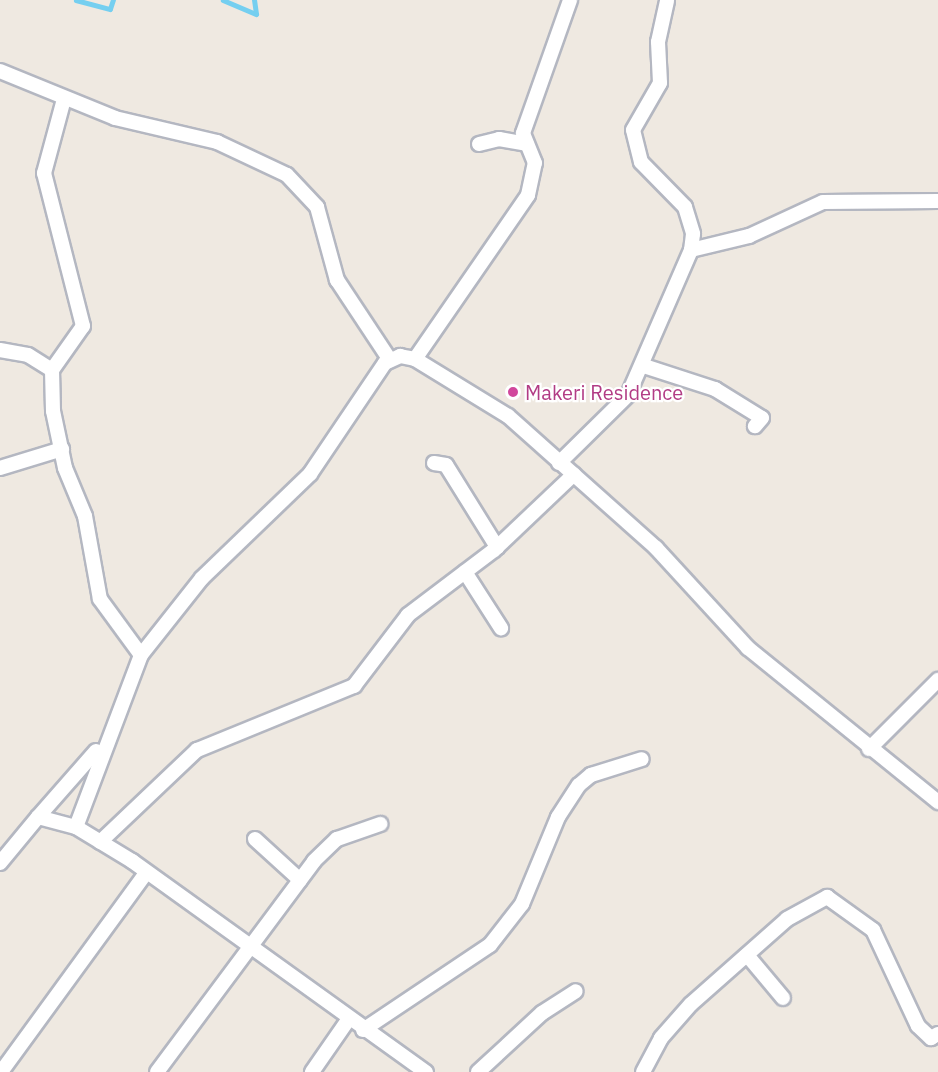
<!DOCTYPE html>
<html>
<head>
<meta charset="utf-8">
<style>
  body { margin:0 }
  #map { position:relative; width:938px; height:1072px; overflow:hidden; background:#efe9e1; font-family:"IBM Plex Sans",sans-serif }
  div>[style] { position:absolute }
  .stream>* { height:4.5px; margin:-2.25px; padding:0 2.25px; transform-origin:2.25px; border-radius:2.25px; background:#75cff0 }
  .roads { filter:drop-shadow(2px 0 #b4b7c1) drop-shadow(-2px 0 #b4b7c1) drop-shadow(0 2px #b4b7c1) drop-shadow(0 -2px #b4b7c1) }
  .street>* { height:14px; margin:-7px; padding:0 7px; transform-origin:7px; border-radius:7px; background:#fff }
  .dots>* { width:16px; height:16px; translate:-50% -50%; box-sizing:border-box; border:3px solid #fff; border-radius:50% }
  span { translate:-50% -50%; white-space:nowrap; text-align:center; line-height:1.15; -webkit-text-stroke:4.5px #fff; paint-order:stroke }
  .hotel-label { font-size:20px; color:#b23c85 }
  .left { translate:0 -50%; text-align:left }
</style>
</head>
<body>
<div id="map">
  <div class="stream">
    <div style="left:76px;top:0;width:35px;rotate:15deg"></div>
    <div style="left:110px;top:9px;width:9px;rotate:-72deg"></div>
    <div style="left:223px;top:0;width:36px;rotate:23deg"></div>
    <div style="left:256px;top:14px;width:14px;rotate:-98deg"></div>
  </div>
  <div class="roads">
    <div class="street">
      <div style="left:667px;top:1px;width:42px;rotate:102.4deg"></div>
      <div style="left:658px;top:42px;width:41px;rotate:87.2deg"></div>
      <div style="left:660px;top:83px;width:54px;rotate:119.9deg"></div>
      <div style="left:633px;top:130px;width:33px;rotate:76deg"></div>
      <div style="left:641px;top:162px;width:63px;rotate:45.6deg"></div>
      <div style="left:685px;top:207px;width:28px;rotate:73deg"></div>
      <div style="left:693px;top:234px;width:16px;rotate:97deg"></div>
      <div style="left:0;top:71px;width:124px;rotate:22.2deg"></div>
      <div style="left:115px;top:118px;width:105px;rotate:13.2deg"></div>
      <div style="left:217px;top:142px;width:77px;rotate:25.2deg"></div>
      <div style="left:287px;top:175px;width:44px;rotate:46.8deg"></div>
      <div style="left:317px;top:207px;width:76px;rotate:74.7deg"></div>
      <div style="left:337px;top:280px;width:96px;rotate:56.5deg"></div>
      <div style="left:64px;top:99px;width:77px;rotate:105.1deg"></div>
      <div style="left:44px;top:173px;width:158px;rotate:75.7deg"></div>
      <div style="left:83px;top:326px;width:54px;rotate:125.2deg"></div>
      <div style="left:52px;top:370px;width:41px;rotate:88.6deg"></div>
      <div style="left:53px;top:411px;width:58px;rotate:78.1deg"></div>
      <div style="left:65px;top:468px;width:52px;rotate:67.4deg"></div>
      <div style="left:85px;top:516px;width:84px;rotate:79.8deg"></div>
      <div style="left:100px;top:599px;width:69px;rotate:53.8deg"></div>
      <div style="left:479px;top:144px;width:21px;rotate:-14deg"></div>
      <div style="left:499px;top:139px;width:28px;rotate:10deg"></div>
      <div style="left:0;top:350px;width:28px;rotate:10deg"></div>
      <div style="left:28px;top:355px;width:28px;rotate:32deg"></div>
      <div style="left:415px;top:359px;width:199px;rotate:-55.4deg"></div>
      <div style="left:528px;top:195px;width:33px;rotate:-78deg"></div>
      <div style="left:535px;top:163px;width:32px;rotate:-112deg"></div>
      <div style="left:523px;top:133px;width:141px;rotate:-70.5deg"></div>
      <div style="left:644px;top:366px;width:75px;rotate:17.9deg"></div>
      <div style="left:715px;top:389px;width:55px;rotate:31.7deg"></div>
      <div style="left:762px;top:418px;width:11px;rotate:131deg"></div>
      <div style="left:434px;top:463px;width:12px;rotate:9deg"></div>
      <div style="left:446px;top:465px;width:97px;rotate:58.1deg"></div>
      <div style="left:559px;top:463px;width:97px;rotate:-44.6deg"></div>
      <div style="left:628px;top:395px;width:158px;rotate:-66.5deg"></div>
      <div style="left:691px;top:250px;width:60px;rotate:-13.6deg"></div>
      <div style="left:749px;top:236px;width:81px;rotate:-24.7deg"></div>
      <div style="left:823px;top:202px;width:115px;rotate:-0.5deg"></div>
      <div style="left:0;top:468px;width:65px;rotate:-17deg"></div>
      <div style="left:465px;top:572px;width:67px;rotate:57.3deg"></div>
      <div style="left:869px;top:749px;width:98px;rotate:-45deg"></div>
      <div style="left:38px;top:817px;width:88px;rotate:-48.7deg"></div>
      <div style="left:76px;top:827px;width:66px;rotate:31.3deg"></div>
      <div style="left:132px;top:861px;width:362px;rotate:35.7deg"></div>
      <div style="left:255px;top:839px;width:61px;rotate:42.3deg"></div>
      <div style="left:100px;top:842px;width:134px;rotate:-43.5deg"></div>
      <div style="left:197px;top:750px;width:170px;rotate:-22.2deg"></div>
      <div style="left:354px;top:686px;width:89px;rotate:-52.7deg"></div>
      <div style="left:408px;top:615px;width:108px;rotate:-37.1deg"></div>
      <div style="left:494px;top:550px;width:110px;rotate:-43.5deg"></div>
      <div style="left:0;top:863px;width:60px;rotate:-50.4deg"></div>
      <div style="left:38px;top:817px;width:39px;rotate:15deg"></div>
      <div style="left:76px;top:827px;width:184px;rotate:-69.3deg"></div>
      <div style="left:141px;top:655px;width:98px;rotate:-51.6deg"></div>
      <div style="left:202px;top:578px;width:150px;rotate:-43.9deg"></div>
      <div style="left:310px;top:474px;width:134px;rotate:-56deg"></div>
      <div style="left:385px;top:363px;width:17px;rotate:-25deg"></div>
      <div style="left:400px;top:356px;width:15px;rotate:11deg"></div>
      <div style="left:415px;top:359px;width:109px;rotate:31.5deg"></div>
      <div style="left:508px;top:416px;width:198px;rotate:41.7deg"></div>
      <div style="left:656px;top:548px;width:136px;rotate:47.4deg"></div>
      <div style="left:748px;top:648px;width:245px;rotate:39deg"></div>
      <div style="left:747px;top:955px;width:56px;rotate:50.1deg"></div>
      <div style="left:363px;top:1030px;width:153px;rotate:-33.8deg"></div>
      <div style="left:490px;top:945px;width:52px;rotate:-52deg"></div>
      <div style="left:522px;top:904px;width:94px;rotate:-67.5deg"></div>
      <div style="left:558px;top:817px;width:38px;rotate:-57deg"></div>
      <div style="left:579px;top:785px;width:16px;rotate:-40deg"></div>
      <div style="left:591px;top:775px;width:53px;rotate:-17.4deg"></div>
      <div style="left:1px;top:1072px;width:246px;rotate:-53.9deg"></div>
      <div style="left:157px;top:1072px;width:263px;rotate:-53.3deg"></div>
      <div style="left:314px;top:861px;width:32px;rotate:-44deg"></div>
      <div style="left:337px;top:839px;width:46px;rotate:-19.2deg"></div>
      <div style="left:312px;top:1072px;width:63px;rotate:-55.3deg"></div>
      <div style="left:478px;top:1072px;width:87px;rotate:-42.7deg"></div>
      <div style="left:542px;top:1013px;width:40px;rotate:-32.9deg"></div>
      <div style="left:643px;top:1072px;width:38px;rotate:-62deg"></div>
      <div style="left:661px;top:1038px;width:45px;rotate:-48.6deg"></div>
      <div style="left:691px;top:1004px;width:128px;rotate:-41.5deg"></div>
      <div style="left:787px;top:919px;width:46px;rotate:-28.8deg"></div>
      <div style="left:827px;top:897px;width:57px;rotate:35.7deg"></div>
      <div style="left:873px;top:930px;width:106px;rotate:64.9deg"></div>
      <div style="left:918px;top:1026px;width:18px;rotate:43deg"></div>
      <div style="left:931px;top:1038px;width:8px;rotate:-30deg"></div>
    </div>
  </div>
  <div class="dots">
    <div style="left:513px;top:392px;background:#d1479c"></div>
  </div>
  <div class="hotel-label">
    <span class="left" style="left:525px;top:392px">Makeri Residence</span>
  </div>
</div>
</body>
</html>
